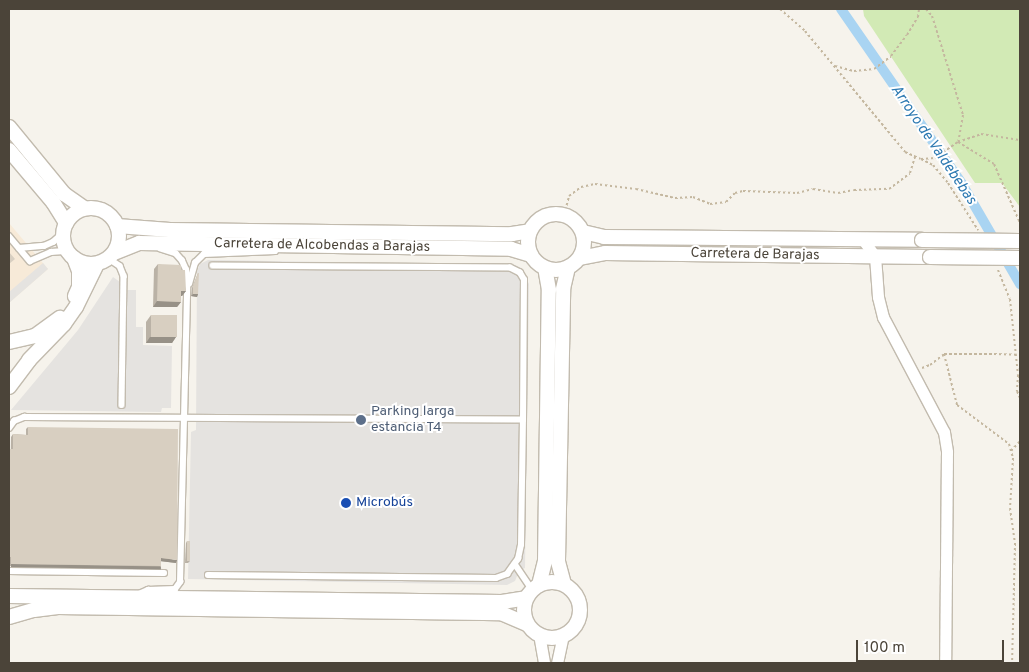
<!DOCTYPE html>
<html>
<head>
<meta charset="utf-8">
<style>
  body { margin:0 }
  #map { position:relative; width:1029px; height:672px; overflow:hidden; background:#f6f3ec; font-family:Overpass,sans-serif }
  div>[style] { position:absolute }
  .commercial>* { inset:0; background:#f7ead8 }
  .green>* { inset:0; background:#d2eab5 }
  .parking>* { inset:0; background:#e5e3e0 }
  .canal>* { height:10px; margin:-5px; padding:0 5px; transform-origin:5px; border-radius:5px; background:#a9d4f2 }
  .path>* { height:2px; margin-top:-1px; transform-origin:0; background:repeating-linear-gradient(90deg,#c4b79f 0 2.5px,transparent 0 5px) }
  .roads { filter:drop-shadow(1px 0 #c2bbae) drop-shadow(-1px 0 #c2bbae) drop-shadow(0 1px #c2bbae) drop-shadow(0 -1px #c2bbae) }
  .service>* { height:5.5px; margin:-2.75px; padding:0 2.75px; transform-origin:2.75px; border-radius:2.75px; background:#fff }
  .minor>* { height:11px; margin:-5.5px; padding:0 5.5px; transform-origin:5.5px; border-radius:5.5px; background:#fff }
  .tertiary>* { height:14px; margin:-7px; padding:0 7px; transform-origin:7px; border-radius:7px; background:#fff }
  .tertiary>.ring { margin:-7px; padding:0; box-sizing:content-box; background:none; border:14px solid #fff; border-radius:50% }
  .path-bridge>* { height:2px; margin-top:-1px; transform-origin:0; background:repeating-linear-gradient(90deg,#c4b79f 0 2.5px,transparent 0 5px) }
  .bridges { filter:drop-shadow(1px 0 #c2bbae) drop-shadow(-1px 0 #c2bbae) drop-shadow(0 1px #c2bbae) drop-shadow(0 -1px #c2bbae) }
  .tertiary-bridge>* { height:14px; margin:-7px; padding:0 7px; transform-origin:7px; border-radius:7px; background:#fff }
  .wall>* { inset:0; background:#bab2a6 }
  .shaded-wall>* { inset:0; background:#979187; transform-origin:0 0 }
  .building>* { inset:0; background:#d8cfc1; transform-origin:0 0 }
  .dots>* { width:14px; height:14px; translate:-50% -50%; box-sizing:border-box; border:2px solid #fff; border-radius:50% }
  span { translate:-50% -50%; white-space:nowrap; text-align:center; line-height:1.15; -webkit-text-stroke:4px #fff; paint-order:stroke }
  .street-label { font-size:14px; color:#4b4439 }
  .service-label { font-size:14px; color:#4e5e75 }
  .left { translate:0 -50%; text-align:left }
  .transit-label { font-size:14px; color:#164399 }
  .water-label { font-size:15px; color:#2e7ab2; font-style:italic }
  .frame { position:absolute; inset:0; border:10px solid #4b4439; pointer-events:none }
  .scale { position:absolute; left:856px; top:640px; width:148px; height:22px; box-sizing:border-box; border:2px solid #4b4439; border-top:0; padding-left:6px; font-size:15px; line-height:18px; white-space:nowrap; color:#4b4439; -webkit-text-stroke:4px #fff; paint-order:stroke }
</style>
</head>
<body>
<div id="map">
  <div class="commercial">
    <div style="clip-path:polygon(9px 223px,48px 269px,9px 303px)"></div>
  </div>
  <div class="green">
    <div style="clip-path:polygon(863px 9px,1020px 9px,1020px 207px,1002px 183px,975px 183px,864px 16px)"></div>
  </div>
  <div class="parking">
    <div style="clip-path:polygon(208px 260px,515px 265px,521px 268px,529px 284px,525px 568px,519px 571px,515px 581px,507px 585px,188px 579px,191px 432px,196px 430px,197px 271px,200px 264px)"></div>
    <div style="clip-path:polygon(43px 263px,48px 269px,9px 303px,9px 292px)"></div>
    <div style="clip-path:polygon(113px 277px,124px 285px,124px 290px,136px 290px,136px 327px,143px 327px,143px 345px,172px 346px,171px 408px,162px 408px,161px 412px,11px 410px,78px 330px)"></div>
  </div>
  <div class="canal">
    <div style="left:841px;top:9px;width:213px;rotate:55.3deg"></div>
    <div style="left:962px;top:184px;width:116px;rotate:59.9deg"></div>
  </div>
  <div class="path">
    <div style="left:780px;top:9px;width:33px;rotate:41deg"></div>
    <div style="left:805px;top:31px;width:157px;rotate:50.4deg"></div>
    <div style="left:905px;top:152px;width:17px;rotate:24deg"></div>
    <div style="left:921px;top:159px;width:14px;rotate:-4deg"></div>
    <div style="left:935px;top:158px;width:28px;rotate:-35deg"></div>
    <div style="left:958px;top:142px;width:24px;rotate:-19deg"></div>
    <div style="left:981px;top:134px;width:39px;rotate:9deg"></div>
    <div style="left:926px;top:9px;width:9px;rotate:49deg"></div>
    <div style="left:932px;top:16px;width:104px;rotate:72.6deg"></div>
    <div style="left:963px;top:115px;width:27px;rotate:100deg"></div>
    <div style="left:958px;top:142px;width:42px;rotate:31.4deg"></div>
    <div style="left:994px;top:164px;width:64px;rotate:66.2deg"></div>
    <div style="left:835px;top:66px;width:20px;rotate:15deg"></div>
    <div style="left:854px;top:71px;width:20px;rotate:-6deg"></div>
    <div style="left:874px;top:69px;width:21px;rotate:-37deg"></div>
    <div style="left:891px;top:56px;width:26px;rotate:-53deg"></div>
    <div style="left:907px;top:35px;width:21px;rotate:-59deg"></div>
    <div style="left:918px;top:17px;width:8px;rotate:-83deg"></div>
    <div style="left:921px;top:159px;width:13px;rotate:27deg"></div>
    <div style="left:933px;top:165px;width:23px;rotate:50deg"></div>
    <div style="left:948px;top:183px;width:56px;rotate:57.4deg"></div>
    <div style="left:564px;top:215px;width:20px;rotate:-75deg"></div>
    <div style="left:569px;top:196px;width:15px;rotate:-37deg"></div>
    <div style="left:581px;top:187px;width:14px;rotate:-12deg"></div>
    <div style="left:595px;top:184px;width:41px;rotate:7deg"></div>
    <div style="left:636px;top:189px;width:40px;rotate:13deg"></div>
    <div style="left:675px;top:198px;width:18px;rotate:-3deg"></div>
    <div style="left:693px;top:197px;width:18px;rotate:22deg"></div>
    <div style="left:710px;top:204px;width:16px;rotate:-7deg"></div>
    <div style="left:726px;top:202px;width:13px;rotate:-45deg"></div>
    <div style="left:735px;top:193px;width:8px;rotate:-14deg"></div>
    <div style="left:743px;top:191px;width:54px;rotate:2.1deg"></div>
    <div style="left:797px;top:193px;width:16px;rotate:-14deg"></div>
    <div style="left:813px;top:189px;width:25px;rotate:9deg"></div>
    <div style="left:838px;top:193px;width:16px;rotate:-11deg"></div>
    <div style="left:854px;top:190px;width:35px;rotate:-2deg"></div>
    <div style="left:889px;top:189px;width:26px;rotate:-37deg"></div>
    <div style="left:910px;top:173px;width:17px;rotate:-73deg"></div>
    <div style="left:998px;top:270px;width:31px;rotate:68deg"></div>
    <div style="left:1010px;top:299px;width:76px;rotate:84deg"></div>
    <div style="left:1018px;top:375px;width:16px;rotate:94deg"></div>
    <div style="left:1017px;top:391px;width:8px;rotate:67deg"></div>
    <div style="left:944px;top:354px;width:53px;rotate:75.7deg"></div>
    <div style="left:957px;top:405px;width:65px;rotate:36.9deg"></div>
    <div style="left:1009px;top:444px;width:15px;rotate:74deg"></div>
    <div style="left:1013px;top:458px;width:50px;rotate:93.4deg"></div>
    <div style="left:1010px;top:508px;width:35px;rotate:82deg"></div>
    <div style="left:1015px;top:543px;width:120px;rotate:91.4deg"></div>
    <div style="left:922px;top:368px;width:9px;rotate:-21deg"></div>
    <div style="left:930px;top:365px;width:18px;rotate:-38deg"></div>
    <div style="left:944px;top:354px;width:50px"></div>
    <div style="left:1011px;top:451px;width:13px;rotate:-48deg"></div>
  </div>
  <div class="roads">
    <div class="service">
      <div style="left:9px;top:236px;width:33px;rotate:50deg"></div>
      <div style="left:30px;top:261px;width:23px;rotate:-23deg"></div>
      <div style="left:51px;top:252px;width:16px;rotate:-4deg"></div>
      <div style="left:19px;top:248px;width:25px;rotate:-5deg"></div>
      <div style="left:44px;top:246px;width:10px;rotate:-24deg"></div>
      <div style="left:53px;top:242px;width:13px;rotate:-42deg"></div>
      <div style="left:108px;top:258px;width:14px;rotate:34deg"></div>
      <div style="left:120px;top:266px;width:11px;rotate:68deg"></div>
      <div style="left:124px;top:276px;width:129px;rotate:90.9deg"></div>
      <div style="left:189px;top:284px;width:22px;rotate:-74deg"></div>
      <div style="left:195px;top:263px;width:13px;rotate:-45deg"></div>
      <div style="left:204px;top:254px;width:71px;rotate:-2.4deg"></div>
      <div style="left:9px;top:428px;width:9px;rotate:-54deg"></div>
      <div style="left:14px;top:421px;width:11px;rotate:-22deg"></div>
      <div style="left:24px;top:417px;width:499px;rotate:0.3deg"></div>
      <div style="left:515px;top:564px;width:30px;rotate:56deg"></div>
      <div style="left:9px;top:571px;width:155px;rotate:0.7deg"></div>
      <div style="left:208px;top:575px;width:288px;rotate:0.6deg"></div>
      <div style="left:496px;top:578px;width:12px;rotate:-20deg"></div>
      <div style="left:507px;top:574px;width:19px;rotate:-54deg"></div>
      <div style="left:518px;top:559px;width:14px;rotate:-78deg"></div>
      <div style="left:521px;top:545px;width:125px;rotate:-89.1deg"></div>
      <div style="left:523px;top:420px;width:140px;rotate:-89.6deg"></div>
      <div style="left:524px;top:280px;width:8px;rotate:-120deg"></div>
      <div style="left:520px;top:273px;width:11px;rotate:-153deg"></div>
      <div style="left:510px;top:268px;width:297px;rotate:-179.6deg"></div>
      <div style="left:139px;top:594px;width:10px;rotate:-24deg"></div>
      <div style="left:148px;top:590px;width:27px;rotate:-2deg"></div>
      <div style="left:175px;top:589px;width:9px;rotate:-54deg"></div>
      <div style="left:180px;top:582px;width:294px;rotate:-88.6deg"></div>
      <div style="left:187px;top:288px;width:18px;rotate:-93deg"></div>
      <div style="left:186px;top:270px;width:10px;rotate:-114deg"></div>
      <div style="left:182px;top:261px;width:9px;rotate:-131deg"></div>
      <div style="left:176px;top:254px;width:16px;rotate:-162deg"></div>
    </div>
    <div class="minor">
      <div style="left:863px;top:240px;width:20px;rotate:53deg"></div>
      <div style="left:875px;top:256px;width:41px;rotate:85.8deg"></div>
      <div style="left:878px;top:297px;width:21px;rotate:76deg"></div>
      <div style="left:883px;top:317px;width:130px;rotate:62.1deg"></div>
      <div style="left:944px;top:432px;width:20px;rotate:81deg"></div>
      <div style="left:947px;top:452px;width:211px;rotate:90.5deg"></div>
      <div style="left:539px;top:634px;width:29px;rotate:80deg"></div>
      <div style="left:557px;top:663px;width:29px;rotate:-78deg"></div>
    </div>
    <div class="tertiary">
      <div style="left:9px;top:127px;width:87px;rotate:50.6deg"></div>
      <div style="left:64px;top:194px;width:24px;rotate:35deg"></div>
      <div style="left:9px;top:150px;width:68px;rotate:49.8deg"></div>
      <div style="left:53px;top:202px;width:25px;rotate:58deg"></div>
      <div class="ring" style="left:63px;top:208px;width:42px;height:42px"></div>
      <div class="ring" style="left:528px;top:214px;width:42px;height:42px"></div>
      <div style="left:117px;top:226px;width:53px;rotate:4.3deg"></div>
      <div style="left:170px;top:230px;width:342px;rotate:0.7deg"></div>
      <div style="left:512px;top:234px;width:18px;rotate:-9deg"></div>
      <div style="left:583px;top:232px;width:22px;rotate:13deg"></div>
      <div style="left:604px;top:237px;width:318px;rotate:0.5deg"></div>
      <div style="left:114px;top:253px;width:27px;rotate:-22deg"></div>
      <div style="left:139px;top:243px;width:372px;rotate:0.9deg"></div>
      <div style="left:511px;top:249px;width:21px;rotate:17deg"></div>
      <div style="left:74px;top:258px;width:14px;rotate:69deg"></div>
      <div style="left:79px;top:271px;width:16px;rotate:90deg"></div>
      <div style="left:79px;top:287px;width:10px;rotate:114deg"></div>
      <div style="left:580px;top:258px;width:25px;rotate:-11deg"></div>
      <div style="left:605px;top:253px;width:325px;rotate:0.7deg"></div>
      <div style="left:9px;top:342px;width:27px;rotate:-13deg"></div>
      <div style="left:35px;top:336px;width:31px;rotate:-36deg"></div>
      <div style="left:9px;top:387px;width:34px;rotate:-53deg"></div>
      <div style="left:29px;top:360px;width:50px;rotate:-45.8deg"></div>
      <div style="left:64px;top:324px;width:21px;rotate:-55deg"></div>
      <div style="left:76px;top:307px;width:48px;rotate:-64deg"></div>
      <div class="ring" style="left:524px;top:582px;width:42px;height:42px"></div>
      <div style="left:564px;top:584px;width:24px;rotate:-105deg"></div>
      <div style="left:558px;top:561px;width:272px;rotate:-88.9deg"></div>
      <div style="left:563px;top:289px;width:22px;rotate:-77deg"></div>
      <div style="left:539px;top:585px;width:25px;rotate:-76deg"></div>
      <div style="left:545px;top:561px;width:271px;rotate:-89.2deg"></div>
      <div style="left:549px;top:290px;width:22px;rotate:-100deg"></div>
      <div style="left:9px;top:596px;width:493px;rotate:0.7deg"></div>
      <div style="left:502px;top:602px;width:24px;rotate:-9deg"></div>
      <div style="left:9px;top:617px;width:26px;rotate:-16deg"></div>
      <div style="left:34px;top:610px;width:24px;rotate:-7deg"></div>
      <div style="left:58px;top:607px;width:443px;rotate:0.8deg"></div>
      <div style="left:501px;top:613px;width:28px;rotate:23deg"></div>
    </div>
  </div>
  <div class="path-bridge">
    <div style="left:994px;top:354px;width:26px;rotate:2deg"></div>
  </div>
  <div class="bridges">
    <div class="tertiary-bridge">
      <div style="left:922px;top:240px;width:98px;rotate:0.6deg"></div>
      <div style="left:930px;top:257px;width:90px;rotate:0.6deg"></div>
    </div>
  </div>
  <div class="wall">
    <div style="clip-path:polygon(158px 264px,181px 270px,186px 291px,182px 296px,181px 296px,181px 302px,177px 307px,153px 307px,154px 269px)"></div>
    <div style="clip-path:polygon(198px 273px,198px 294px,197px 297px,191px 296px,192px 288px)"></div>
    <div style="clip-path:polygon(151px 315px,176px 337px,172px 343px,146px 343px,146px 322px)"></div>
    <div style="clip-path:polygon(28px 427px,176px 563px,161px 561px,161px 566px,159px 568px,9px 566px,11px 437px,13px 434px,26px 435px,26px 429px)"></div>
    <div style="clip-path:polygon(187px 541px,190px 561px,188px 563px,185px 563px,186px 543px)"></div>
  </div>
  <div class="shaded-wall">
    <div style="clip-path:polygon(181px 291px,186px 291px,182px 296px,177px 296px)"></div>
    <div style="clip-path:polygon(193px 294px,198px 294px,197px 297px,191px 296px)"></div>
    <div style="clip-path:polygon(157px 301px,181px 302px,177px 307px,153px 307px)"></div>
    <div style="clip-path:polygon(150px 337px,176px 337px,172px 343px,146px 343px)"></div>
    <div style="clip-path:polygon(161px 558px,177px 560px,176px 563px,159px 561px)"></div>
    <div style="left:11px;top:564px;width:150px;height:3px;rotate:1deg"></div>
  </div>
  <div class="building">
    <div style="clip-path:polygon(9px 252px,15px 259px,9px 264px)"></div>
    <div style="clip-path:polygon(158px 264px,181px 265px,181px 270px,185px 270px,186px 291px,181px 291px,181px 302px,157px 301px)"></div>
    <div style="clip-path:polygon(198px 273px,199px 273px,198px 294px,193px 294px,193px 286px)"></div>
    <div style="left:151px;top:315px;width:26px;height:22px"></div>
    <div style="clip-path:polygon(28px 427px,178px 429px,177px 560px,161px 558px,161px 566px,11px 564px,11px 557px,9px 557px,9px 449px,13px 449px,13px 434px,28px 435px)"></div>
    <div style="left:187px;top:541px;width:3px;height:20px"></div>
  </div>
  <div class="dots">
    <div style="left:361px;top:420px;background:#5c6f8a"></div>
    <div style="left:346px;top:503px;background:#1a4fb4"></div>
  </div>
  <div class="street-label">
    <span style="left:322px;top:246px;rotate:1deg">Carretera de Alcobendas a Barajas</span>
    <span style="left:755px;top:255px;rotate:1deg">Carretera de Barajas</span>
  </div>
  <div class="service-label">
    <span class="left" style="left:371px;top:420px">Parking larga<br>estancia T4</span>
  </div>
  <div class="transit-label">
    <span class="left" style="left:356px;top:503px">Microbús</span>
  </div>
  <div class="water-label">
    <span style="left:933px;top:145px;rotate:56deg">Arroyo de Valdebebas</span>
  </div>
  <div class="frame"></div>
  <div class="scale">100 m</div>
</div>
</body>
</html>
